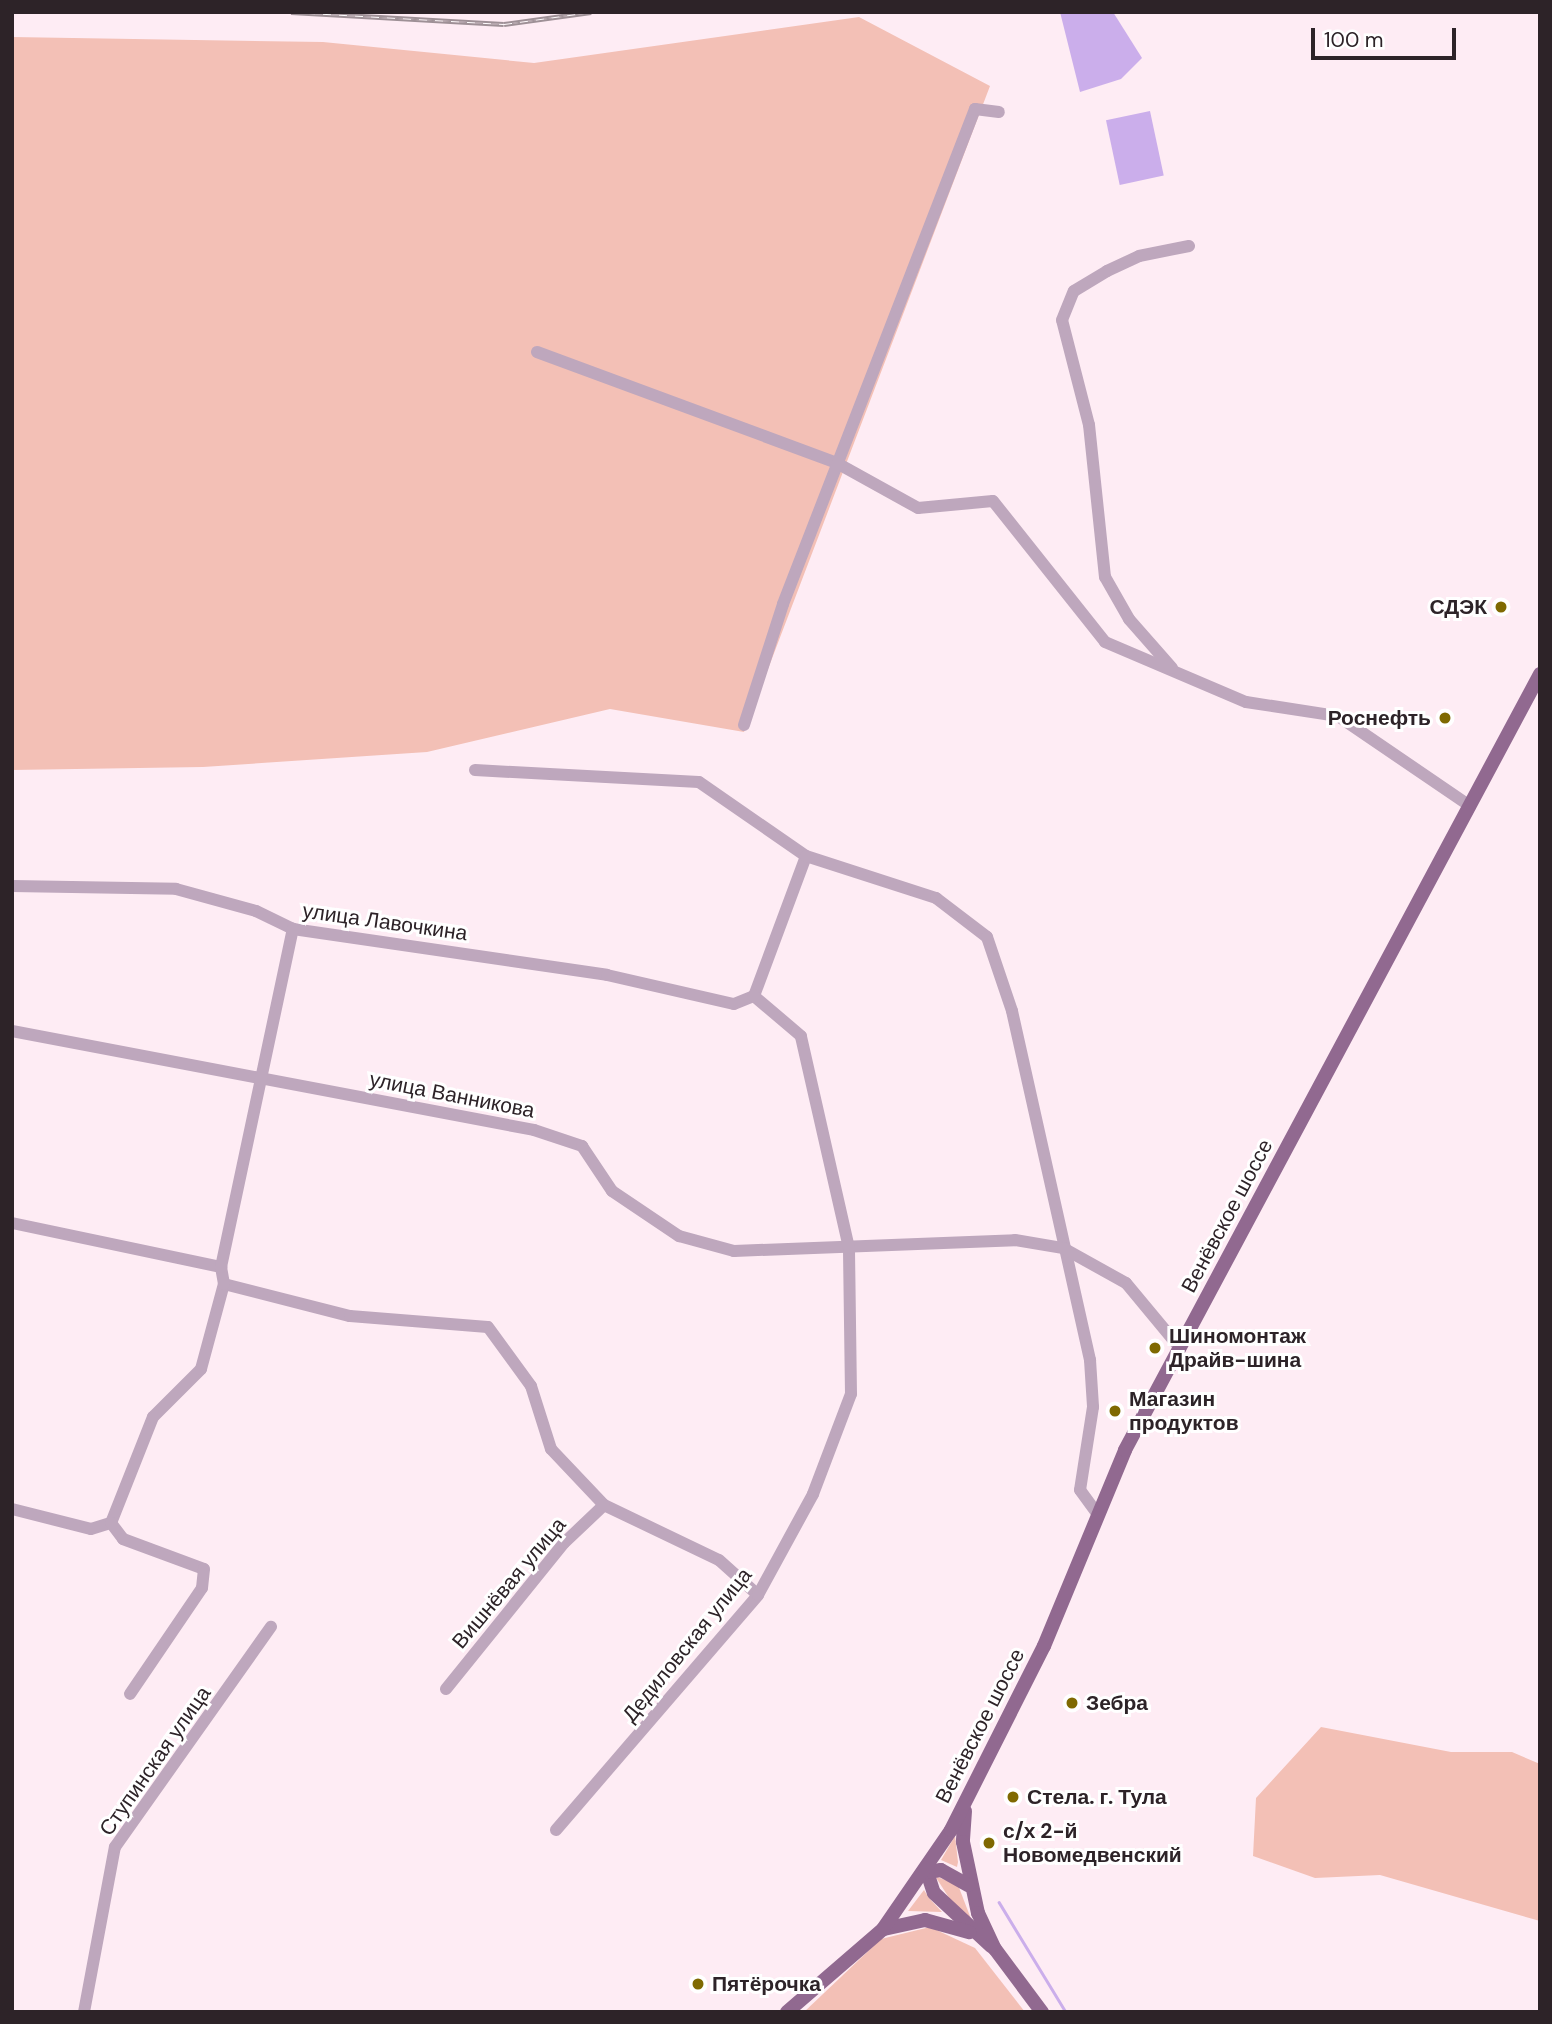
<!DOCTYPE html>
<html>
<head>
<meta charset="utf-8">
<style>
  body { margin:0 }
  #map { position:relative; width:1552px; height:2024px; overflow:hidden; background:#feecf4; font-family:"DM Sans",sans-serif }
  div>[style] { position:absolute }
  .green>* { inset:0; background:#f3c0b6 }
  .water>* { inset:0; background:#cbaeeb; transform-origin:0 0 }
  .stream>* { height:2.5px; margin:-1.25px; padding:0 1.25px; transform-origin:1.25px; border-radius:1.25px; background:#cbaeeb }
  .minor>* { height:12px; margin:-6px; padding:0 6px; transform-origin:6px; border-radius:6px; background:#bea7bd }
  .major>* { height:14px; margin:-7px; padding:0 7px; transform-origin:7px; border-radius:7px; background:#916990 }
  .rail>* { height:5px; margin-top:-2.5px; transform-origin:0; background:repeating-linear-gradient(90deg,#fff 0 8px,#9e9096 0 16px); box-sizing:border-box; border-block:2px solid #9e9096 }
  .dots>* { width:19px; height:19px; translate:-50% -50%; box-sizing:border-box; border:4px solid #fff; border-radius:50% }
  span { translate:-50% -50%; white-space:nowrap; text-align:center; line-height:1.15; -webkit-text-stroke:6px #fff; paint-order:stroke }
  .poi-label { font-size:21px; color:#2d2328; font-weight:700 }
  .right { translate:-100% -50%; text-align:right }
  .left { translate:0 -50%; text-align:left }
  .street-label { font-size:21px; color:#2d2328 }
  .frame { position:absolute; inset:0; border:14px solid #2d2328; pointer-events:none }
  .scale { position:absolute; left:1311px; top:28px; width:145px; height:32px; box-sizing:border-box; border:4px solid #2d2328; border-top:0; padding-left:9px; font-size:21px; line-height:24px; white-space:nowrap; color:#2d2328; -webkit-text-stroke:5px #fff; paint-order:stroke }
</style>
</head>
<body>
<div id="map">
  <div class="green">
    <div style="clip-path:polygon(859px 17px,990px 86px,744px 732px,610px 709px,427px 752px,203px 767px,12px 770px,12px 37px,323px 42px,534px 63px)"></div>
    <div style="clip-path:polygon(1321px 1727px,1451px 1752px,1512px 1752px,1540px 1764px,1540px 1921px,1380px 1875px,1315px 1878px,1253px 1856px,1256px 1798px)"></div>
    <div style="clip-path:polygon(955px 1836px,958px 1862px,957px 1867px,941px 1860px)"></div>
    <div style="clip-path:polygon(935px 1876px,958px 1885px,973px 1924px,955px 1907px)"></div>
    <div style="clip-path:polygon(924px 1890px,929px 1898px,942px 1912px,908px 1911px)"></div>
    <div style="clip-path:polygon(930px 1927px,975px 1948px,1025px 2012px,804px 2012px,881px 1939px)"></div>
  </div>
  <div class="water">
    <div style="clip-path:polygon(1060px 12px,1113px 12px,1142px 58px,1121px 79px,1080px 92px)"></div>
    <div style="left:1150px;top:111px;width:66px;height:45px;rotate:78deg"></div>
  </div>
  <div class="stream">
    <div style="left:999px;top:1902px;width:129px;rotate:58.7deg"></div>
  </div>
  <div class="minor">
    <div style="left:537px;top:352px;width:318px;rotate:20.3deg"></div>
    <div style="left:835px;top:462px;width:95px;rotate:29deg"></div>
    <div style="left:918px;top:508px;width:75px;rotate:-5.3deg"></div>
    <div style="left:993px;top:501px;width:180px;rotate:51.5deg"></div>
    <div style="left:1105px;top:642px;width:153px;rotate:23.1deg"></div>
    <div style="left:1246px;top:702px;width:93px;rotate:8.7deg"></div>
    <div style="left:1338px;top:716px;width:160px;rotate:34.3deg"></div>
    <div style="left:1172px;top:668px;width:65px;rotate:-131.3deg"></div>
    <div style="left:1129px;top:619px;width:48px;rotate:-119.7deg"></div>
    <div style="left:1105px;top:577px;width:153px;rotate:-96deg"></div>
    <div style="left:1089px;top:425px;width:108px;rotate:-104.4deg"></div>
    <div style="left:1062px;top:320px;width:31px;rotate:-68deg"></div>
    <div style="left:1074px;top:291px;width:39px;rotate:-31deg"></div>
    <div style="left:1107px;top:271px;width:35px;rotate:-25deg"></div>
    <div style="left:1139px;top:256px;width:51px;rotate:-11.3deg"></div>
    <div style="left:744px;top:725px;width:127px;rotate:-72.1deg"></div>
    <div style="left:783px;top:604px;width:531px;rotate:-68.8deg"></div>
    <div style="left:975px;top:109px;width:24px;rotate:7deg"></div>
    <div style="left:475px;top:770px;width:224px;rotate:3.1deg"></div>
    <div style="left:699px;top:782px;width:130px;rotate:34.7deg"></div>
    <div style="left:12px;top:886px;width:164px;rotate:1deg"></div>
    <div style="left:176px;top:889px;width:83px;rotate:15.4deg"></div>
    <div style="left:256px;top:911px;width:41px;rotate:25.9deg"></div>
    <div style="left:293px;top:929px;width:317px;rotate:8.3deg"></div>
    <div style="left:607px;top:975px;width:130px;rotate:12.9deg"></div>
    <div style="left:734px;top:1004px;width:22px;rotate:-22deg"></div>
    <div style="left:754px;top:996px;width:149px;rotate:-69.6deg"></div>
    <div style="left:806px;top:856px;width:137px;rotate:17.9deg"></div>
    <div style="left:936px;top:898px;width:64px;rotate:37.4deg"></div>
    <div style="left:987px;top:937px;width:78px;rotate:71.3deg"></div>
    <div style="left:1012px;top:1011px;width:358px;rotate:77.4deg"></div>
    <div style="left:1090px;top:1360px;width:47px;rotate:86.3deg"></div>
    <div style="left:1093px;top:1407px;width:84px;rotate:98.9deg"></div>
    <div style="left:1080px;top:1490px;width:31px;rotate:54deg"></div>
    <div style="left:12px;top:1031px;width:531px;rotate:10.74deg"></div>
    <div style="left:534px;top:1130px;width:51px;rotate:18.4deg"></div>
    <div style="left:582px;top:1146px;width:54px;rotate:56.3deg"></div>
    <div style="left:612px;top:1191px;width:81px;rotate:33.9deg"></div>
    <div style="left:679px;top:1236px;width:57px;rotate:15.3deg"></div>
    <div style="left:734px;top:1251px;width:281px;rotate:-2.2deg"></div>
    <div style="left:1015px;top:1240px;width:49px;rotate:9.5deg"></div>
    <div style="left:1063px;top:1248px;width:72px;rotate:29.1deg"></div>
    <div style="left:1126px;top:1283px;width:85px;rotate:50.3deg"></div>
    <div style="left:12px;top:1223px;width:214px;rotate:11.9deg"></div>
    <div style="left:224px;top:1284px;width:130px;rotate:14.3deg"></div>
    <div style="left:350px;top:1316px;width:138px;rotate:4.6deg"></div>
    <div style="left:488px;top:1327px;width:73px;rotate:53.9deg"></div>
    <div style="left:531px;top:1386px;width:66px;rotate:72.4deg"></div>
    <div style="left:551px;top:1449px;width:77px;rotate:46.6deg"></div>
    <div style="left:604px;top:1505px;width:127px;rotate:25.6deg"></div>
    <div style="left:719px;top:1560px;width:52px;rotate:41.9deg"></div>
    <div style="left:12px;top:1509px;width:81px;rotate:14.2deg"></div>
    <div style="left:91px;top:1529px;width:21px;rotate:-17deg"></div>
    <div style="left:111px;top:1523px;width:114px;rotate:-68.4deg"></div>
    <div style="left:153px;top:1417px;width:68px;rotate:-45deg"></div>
    <div style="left:201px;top:1369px;width:88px;rotate:-74.9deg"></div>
    <div style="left:224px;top:1284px;width:17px;rotate:-100deg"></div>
    <div style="left:221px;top:1267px;width:346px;rotate:-78deg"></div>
    <div style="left:111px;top:1523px;width:20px;rotate:53deg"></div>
    <div style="left:123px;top:1539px;width:86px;rotate:20.3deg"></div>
    <div style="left:204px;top:1569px;width:19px;rotate:96deg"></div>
    <div style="left:202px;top:1588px;width:128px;rotate:124.2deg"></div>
    <div style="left:446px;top:1689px;width:188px;rotate:-51.1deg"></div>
    <div style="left:564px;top:1543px;width:55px;rotate:-43.5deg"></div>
    <div style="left:556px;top:1830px;width:310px;rotate:-49.3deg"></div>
    <div style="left:758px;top:1595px;width:115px;rotate:-61.4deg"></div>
    <div style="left:813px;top:1494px;width:107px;rotate:-69.2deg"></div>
    <div style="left:851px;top:1394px;width:146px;rotate:-90.8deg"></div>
    <div style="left:849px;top:1248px;width:217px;rotate:-102.8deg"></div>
    <div style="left:801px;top:1036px;width:62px;rotate:-139.6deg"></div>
    <div style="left:84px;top:2012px;width:168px;rotate:-79.4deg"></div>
    <div style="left:115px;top:1847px;width:270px;rotate:-54.7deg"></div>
  </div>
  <div class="major">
    <div style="left:965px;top:1811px;width:31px;rotate:94deg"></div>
    <div style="left:963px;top:1842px;width:73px;rotate:78.1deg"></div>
    <div style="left:978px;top:1913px;width:40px;rotate:65deg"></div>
    <div style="left:995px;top:1949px;width:79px;rotate:53.3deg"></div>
    <div style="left:927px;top:1872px;width:22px;rotate:72deg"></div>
    <div style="left:934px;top:1893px;width:78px;rotate:42.9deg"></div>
    <div style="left:927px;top:1872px;width:14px;rotate:-8deg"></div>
    <div style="left:941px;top:1870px;width:31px;rotate:29deg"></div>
    <div style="left:884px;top:1929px;width:42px;rotate:-12.4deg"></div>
    <div style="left:925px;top:1920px;width:46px;rotate:15.3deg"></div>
    <div style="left:787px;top:2012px;width:127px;rotate:-40.8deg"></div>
    <div style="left:883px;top:1929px;width:120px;rotate:-55.5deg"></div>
    <div style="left:951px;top:1830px;width:206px;rotate:-63.2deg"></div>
    <div style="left:1044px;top:1646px;width:212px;rotate:-67.5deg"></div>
    <div style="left:1125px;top:1450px;width:880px;rotate:-61.86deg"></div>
  </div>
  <div class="rail">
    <div style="left:291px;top:12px;width:213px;rotate:3.2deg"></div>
    <div style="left:504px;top:24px;width:88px;rotate:-7.9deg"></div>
  </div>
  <div class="dots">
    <div style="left:1501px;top:607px;background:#7f6901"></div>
    <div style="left:1445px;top:718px;background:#7f6901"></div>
    <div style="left:1155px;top:1348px;background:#7f6901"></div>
    <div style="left:1115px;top:1411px;background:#7f6901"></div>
    <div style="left:1072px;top:1703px;background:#7f6901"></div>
    <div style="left:1013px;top:1797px;background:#7f6901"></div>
    <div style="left:989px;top:1843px;background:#7f6901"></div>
    <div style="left:698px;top:1984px;background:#7f6901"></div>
  </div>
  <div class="poi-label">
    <span class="right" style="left:1487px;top:607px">СДЭК</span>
    <span class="right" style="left:1431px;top:718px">Роснефть</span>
    <span class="left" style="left:1169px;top:1348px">Шиномонтаж<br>Драйв-шина</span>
    <span class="left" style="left:1129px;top:1411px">Магазин<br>продуктов</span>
    <span class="left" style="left:1086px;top:1703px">Зебра</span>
    <span class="left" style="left:1027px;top:1797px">Стела. г. Тула</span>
    <span class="left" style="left:1003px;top:1843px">с/х 2-й<br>Новомедвенский</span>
    <span class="left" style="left:712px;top:1984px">Пятёрочка</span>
  </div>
  <div class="street-label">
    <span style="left:385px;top:922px;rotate:8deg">улица Лавочкина</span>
    <span style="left:452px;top:1095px;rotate:11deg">улица Ванникова</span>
    <span style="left:1227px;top:1216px;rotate:-62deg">Венёвское шоссе</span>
    <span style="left:509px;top:1583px;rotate:-50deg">Вишнёвая улица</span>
    <span style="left:687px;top:1645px;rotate:-51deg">Дедиловская улица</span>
    <span style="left:980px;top:1726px;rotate:-63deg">Венёвское шоссе</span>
    <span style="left:155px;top:1761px;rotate:-55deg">Ступинская улица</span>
  </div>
  <div class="frame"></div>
  <div class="scale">100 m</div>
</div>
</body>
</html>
